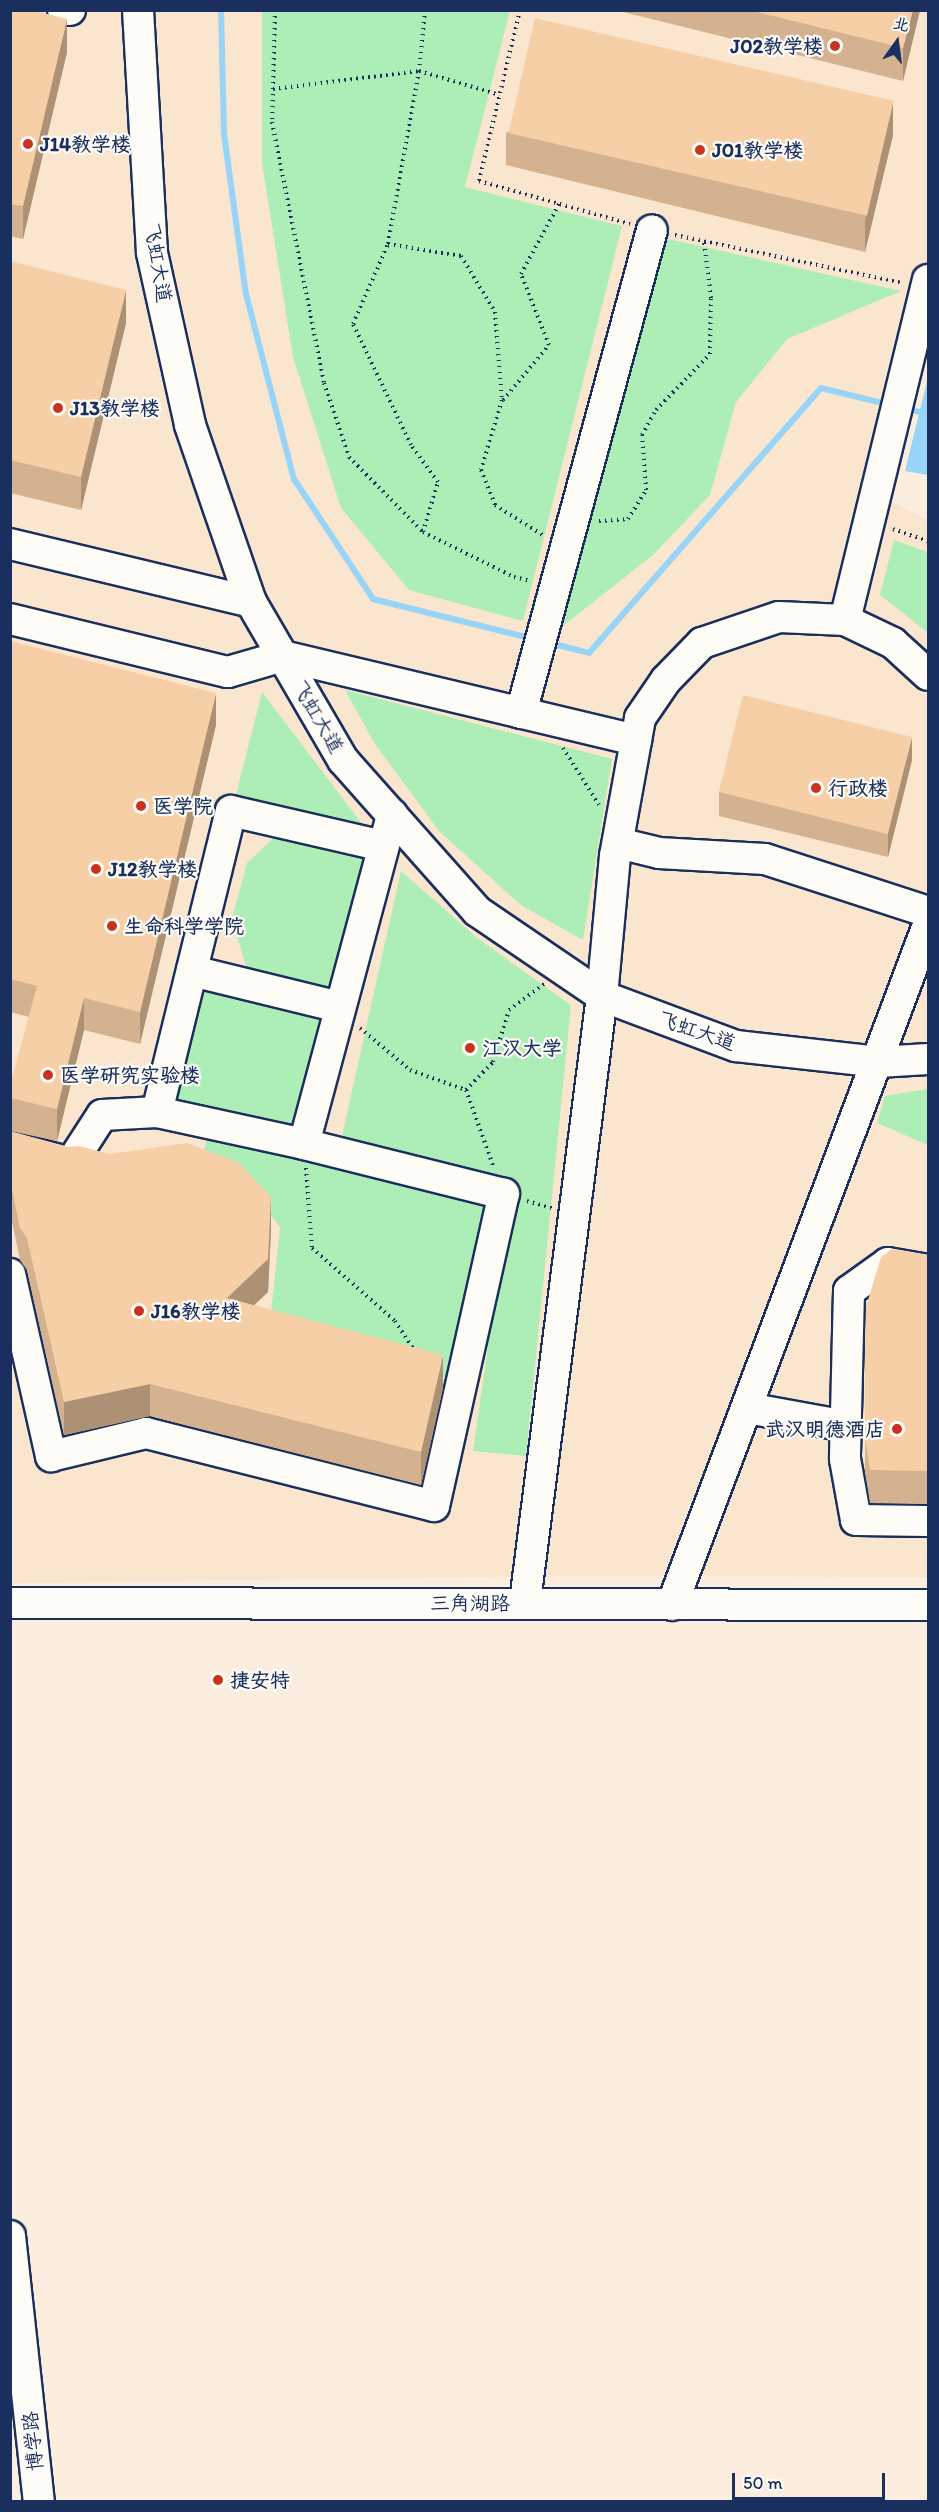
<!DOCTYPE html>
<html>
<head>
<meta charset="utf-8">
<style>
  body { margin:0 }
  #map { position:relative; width:939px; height:2512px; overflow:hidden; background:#fbeedf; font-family:Itim,"LXGW WenKai TC",sans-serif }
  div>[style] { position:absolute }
  .built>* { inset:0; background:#fae5ce }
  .green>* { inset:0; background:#adeeb6; transform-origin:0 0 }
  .water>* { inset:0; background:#97d4f8 }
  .stream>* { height:6px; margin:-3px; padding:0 3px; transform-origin:3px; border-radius:3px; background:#97d4f8 }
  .path>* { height:4px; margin-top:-2px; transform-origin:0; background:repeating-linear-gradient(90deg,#1b2f5e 0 1.5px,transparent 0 6px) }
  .roads { filter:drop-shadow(2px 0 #1b2f5e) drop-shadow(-2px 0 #1b2f5e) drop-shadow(0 2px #1b2f5e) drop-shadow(0 -2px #1b2f5e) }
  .minor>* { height:30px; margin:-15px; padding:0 15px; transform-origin:15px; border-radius:15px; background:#fdfcf7 }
  .wall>* { inset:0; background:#d4b290 }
  .shaded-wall>* { inset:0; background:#ad9175 }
  .building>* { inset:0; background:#f7cfa7; transform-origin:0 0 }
  .dots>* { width:16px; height:16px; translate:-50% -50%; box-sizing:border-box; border:3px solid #fdfcf7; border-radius:50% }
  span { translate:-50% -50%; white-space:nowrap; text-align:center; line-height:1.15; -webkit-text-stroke:4.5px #fdfcf7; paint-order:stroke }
  .poi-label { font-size:20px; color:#1b2f5e; font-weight:700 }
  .right { translate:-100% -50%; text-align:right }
  .left { translate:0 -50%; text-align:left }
  .street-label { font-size:20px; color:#1b2f5e }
  .frame { position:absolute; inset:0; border:12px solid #1b2f5e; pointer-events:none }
  .north { position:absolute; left:867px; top:12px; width:60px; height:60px; -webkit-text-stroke:4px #fdfcf7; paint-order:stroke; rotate:14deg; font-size:16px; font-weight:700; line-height:24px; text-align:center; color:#1b2f5e }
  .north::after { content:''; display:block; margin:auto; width:21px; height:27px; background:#1b2f5e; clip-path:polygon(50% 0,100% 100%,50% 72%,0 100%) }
  .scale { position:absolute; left:732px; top:2473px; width:153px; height:27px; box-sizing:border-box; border:3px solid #1b2f5e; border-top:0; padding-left:8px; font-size:18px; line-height:21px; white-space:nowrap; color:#1b2f5e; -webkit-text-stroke:4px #fdfcf7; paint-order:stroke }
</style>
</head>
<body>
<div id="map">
  <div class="built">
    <div style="clip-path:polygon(10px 11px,928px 11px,928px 322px,884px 498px,928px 520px,928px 1577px,549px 1576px,11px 1583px)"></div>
  </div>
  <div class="green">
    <div style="clip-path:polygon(262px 11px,510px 11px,465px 187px,622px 226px,523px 621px,409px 590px,341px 508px,293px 357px,262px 163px)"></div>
    <div style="clip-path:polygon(664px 238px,901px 291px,787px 339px,736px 402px,710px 495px,653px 555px,559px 629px)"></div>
    <div style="clip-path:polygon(894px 540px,928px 552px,928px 633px,880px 595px)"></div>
    <div style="clip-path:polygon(345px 690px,612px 759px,583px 940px,522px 906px,439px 831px,375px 744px)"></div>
    <div style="clip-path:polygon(262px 692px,369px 833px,235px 799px)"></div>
    <div style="clip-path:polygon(280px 832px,365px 853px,334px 993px,248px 974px,232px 918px,247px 863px)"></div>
    <div style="clip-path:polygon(401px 871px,476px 937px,571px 1005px,526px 1456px,473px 1451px,511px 1186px,340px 1145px)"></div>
    <div style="left:205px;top:987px;width:120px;height:120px;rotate:15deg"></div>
    <div style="clip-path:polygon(928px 1089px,928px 1145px,877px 1123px,885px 1096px)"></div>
    <div style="clip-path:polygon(208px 1134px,489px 1203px,452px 1379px,269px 1332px,280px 1227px,256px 1196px,198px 1174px)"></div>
  </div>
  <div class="water">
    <div style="clip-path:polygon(928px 377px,928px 475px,905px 471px)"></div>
  </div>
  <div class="stream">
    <div style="left:221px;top:10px;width:124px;rotate:88.6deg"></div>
    <div style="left:224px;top:134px;width:162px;rotate:82.2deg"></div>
    <div style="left:246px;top:294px;width:191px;rotate:75.5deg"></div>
    <div style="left:294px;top:479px;width:144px;rotate:56.6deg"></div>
    <div style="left:373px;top:599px;width:166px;rotate:14deg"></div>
    <div style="left:906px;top:409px;width:14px;rotate:12deg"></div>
    <div style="left:550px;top:643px;width:40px;rotate:14.4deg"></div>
    <div style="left:589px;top:653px;width:352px;rotate:-48.8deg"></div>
    <div style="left:821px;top:388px;width:71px;rotate:13.8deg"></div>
  </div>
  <div class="path">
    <div style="left:275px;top:10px;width:112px;rotate:91.5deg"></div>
    <div style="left:272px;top:122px;width:266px;rotate:78.7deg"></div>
    <div style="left:324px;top:383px;width:78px;rotate:71.3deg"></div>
    <div style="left:349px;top:457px;width:105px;rotate:45.4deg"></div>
    <div style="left:423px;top:532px;width:102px;rotate:26.3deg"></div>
    <div style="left:514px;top:577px;width:17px;rotate:13deg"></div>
    <div style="left:425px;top:10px;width:61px;rotate:95.6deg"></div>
    <div style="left:419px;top:71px;width:84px;rotate:16.5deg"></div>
    <div style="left:520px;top:10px;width:176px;rotate:103.5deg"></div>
    <div style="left:479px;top:181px;width:157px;rotate:15.9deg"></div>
    <div style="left:273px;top:89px;width:147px;rotate:-7deg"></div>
    <div style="left:419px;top:71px;width:176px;rotate:100.2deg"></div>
    <div style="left:675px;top:235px;width:232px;rotate:11.9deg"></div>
    <div style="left:503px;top:400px;width:72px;rotate:-50.1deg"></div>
    <div style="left:549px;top:345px;width:76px;rotate:-111.5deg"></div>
    <div style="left:521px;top:274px;width:80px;rotate:-61.5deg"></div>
    <div style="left:599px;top:521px;width:29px;rotate:-4deg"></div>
    <div style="left:628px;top:519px;width:34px;rotate:-58deg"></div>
    <div style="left:646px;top:490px;width:55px;rotate:-94.2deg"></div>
    <div style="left:642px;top:435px;width:29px;rotate:-61deg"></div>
    <div style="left:656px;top:410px;width:78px;rotate:-46deg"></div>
    <div style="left:710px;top:354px;width:56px;rotate:-89deg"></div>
    <div style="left:711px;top:298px;width:57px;rotate:-97deg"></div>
    <div style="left:893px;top:529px;width:37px;rotate:19deg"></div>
    <div style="left:423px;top:532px;width:52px;rotate:-73.3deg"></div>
    <div style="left:438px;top:482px;width:46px;rotate:-126.1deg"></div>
    <div style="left:411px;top:445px;width:134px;rotate:-115.6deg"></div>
    <div style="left:353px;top:324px;width:87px;rotate:-66.4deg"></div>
    <div style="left:388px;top:244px;width:74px;rotate:9.3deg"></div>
    <div style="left:461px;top:256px;width:66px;rotate:58.7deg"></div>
    <div style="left:495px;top:312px;width:88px;rotate:85.5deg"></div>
    <div style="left:502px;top:400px;width:73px;rotate:106.7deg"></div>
    <div style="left:481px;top:470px;width:38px;rotate:68deg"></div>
    <div style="left:495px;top:505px;width:58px;rotate:32.3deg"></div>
    <div style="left:563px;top:748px;width:67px;rotate:57.7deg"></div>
    <div style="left:360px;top:1028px;width:65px;rotate:40deg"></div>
    <div style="left:410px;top:1070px;width:59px;rotate:19.7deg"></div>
    <div style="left:466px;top:1090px;width:39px;rotate:-46deg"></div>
    <div style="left:493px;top:1062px;width:54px;rotate:-72.9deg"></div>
    <div style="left:509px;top:1010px;width:44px;rotate:-36.6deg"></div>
    <div style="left:466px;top:1090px;width:83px;rotate:70.3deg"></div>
    <div style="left:306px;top:1168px;width:80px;rotate:85.7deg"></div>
    <div style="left:312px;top:1248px;width:111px;rotate:41.3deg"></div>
    <div style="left:395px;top:1321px;width:33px;rotate:57deg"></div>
    <div style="left:527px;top:1201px;width:26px;rotate:16deg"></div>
  </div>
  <div class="roads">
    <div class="minor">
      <div style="left:63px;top:10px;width:7px"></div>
      <div style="left:138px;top:10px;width:243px;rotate:86.7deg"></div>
      <div style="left:152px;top:253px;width:176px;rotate:77.5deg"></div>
      <div style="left:190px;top:425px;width:187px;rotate:71deg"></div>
      <div style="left:251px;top:602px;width:183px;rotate:59.8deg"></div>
      <div style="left:343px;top:760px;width:202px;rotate:48.4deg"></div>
      <div style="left:477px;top:911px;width:151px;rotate:34.2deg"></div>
      <div style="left:602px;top:996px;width:143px;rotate:20.5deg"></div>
      <div style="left:736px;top:1046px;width:143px;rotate:6.4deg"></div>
      <div style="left:878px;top:1062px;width:50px;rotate:-3.4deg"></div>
      <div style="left:10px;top:544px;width:248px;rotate:13.5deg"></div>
      <div style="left:10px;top:619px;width:224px;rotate:13.7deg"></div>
      <div style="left:228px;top:672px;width:57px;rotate:-16.2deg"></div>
      <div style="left:283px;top:656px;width:363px;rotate:13.4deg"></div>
      <div style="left:845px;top:620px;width:350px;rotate:-76.3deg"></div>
      <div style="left:521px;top:713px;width:500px;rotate:-74.83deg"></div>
      <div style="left:618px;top:843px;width:42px;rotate:13.7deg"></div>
      <div style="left:659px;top:853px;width:106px;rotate:3.2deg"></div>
      <div style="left:765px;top:859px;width:171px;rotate:18deg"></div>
      <div style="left:192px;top:971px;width:152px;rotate:13.7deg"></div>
      <div style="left:304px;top:1144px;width:150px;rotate:-167.7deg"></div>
      <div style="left:157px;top:1112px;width:310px;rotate:-76.2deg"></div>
      <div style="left:231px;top:811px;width:156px;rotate:13deg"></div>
      <div style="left:10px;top:1147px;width:63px;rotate:14.7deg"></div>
      <div style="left:71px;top:1163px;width:57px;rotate:-57.1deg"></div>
      <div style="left:102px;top:1115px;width:55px;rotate:-3.1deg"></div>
      <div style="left:928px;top:1270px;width:41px;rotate:-170.1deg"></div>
      <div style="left:888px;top:1263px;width:48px;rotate:144.3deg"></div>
      <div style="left:849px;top:1291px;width:168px;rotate:91.4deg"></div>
      <div style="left:845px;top:1459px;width:62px;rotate:79.8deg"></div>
      <div style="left:856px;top:1520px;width:72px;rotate:0.8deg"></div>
      <div style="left:10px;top:1274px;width:187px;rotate:77.3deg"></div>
      <div style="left:51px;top:1456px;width:98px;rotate:-13.6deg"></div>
      <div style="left:146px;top:1433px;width:297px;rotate:14.2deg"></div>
      <div style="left:434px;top:1506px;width:320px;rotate:-77.4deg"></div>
      <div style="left:504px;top:1194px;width:206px;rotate:-166deg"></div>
      <div style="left:304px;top:1144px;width:341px;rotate:-75deg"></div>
      <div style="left:747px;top:1408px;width:101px;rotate:10.3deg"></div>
      <div style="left:525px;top:1602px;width:611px;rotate:-82.76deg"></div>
      <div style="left:602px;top:996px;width:141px;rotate:-84.7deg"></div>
      <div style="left:615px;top:856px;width:140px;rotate:-79.7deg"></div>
      <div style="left:640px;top:718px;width:46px;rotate:-55.6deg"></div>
      <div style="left:666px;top:680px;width:52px;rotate:-45.8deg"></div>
      <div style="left:702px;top:643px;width:81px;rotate:-18.7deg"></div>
      <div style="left:779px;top:617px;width:66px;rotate:2.6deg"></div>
      <div style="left:845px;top:620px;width:53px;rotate:25.6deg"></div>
      <div style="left:893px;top:643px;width:47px;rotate:42.4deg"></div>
      <div style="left:10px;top:1603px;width:918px;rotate:0.12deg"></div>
      <div style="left:672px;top:1605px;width:727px;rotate:-69.37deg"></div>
      <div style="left:10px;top:2236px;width:268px;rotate:83.8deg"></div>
    </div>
  </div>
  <div class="wall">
    <div style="clip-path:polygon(10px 10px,67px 52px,23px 239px,10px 236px)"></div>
    <div style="clip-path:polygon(615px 10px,920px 10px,903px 81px)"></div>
    <div style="clip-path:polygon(506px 132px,893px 135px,865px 252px,506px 165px)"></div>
    <div style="clip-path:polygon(10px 261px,126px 323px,81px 510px,10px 493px)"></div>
    <div style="clip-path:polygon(10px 641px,216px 725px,140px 1044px,84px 1030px,57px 1141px,10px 1131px,10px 1087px,29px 1017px,10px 1012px)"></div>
    <div style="clip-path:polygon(912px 760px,888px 857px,719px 816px,719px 792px)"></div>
    <div style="clip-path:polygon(10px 1131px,271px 1230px,268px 1292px,254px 1305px,443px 1388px,421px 1485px,150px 1416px,64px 1435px,27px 1270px,20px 1260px,10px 1212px)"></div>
    <div style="clip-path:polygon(928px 1255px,928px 1504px,870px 1503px,865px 1471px,866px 1307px)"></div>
  </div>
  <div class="shaded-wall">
    <div style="clip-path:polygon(913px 10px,920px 10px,903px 81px,903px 48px)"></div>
    <div style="clip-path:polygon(67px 19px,67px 52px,23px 239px,23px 206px)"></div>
    <div style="clip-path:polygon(893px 102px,893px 135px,865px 252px,865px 220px)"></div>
    <div style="clip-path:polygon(126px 290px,126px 323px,81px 510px,81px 477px)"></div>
    <div style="clip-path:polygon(216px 693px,216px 725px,140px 1044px,140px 1012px)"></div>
    <div style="clip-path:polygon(912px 737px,912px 760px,888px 857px,888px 834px)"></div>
    <div style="clip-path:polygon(84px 998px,84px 1030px,57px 1141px,57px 1109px)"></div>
    <div style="clip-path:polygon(271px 1197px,271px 1230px,268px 1292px,227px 1331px,227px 1298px)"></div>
    <div style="clip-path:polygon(443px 1355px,443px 1388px,421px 1485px,421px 1452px)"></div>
    <div style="clip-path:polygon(150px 1384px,150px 1416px,64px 1435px,64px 1402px)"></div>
  </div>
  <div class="building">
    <div style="clip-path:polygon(10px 10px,32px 10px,67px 19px,23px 206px,10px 204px)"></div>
    <div style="clip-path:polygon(749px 10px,913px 10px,903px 48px)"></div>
    <div style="left:535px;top:18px;width:368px;height:118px;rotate:13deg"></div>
    <div style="clip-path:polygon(10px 261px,126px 290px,81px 477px,10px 460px)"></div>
    <div style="clip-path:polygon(10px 641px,216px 693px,140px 1012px,84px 998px,57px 1109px,10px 1098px,10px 1087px,37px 986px,10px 979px)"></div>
    <div style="left:743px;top:695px;width:174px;height:100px;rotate:14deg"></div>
    <div style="clip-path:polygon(10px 1131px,67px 1147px,79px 1146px,110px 1154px,187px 1143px,238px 1162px,271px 1197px,268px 1259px,227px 1298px,443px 1355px,421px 1452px,150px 1384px,64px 1402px,27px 1238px,20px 1228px,10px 1179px)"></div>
    <div style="clip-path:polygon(892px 1249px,928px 1255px,928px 1471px,870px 1470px,865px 1438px,866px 1307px,881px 1257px)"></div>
  </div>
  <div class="dots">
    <div style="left:835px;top:46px;background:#c8321e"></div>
    <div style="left:28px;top:144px;background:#c8321e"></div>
    <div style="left:700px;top:150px;background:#c8321e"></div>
    <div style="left:58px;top:408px;background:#c8321e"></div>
    <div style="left:816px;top:788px;background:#c8321e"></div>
    <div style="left:141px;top:806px;background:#c8321e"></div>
    <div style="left:96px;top:869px;background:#c8321e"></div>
    <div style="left:112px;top:926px;background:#c8321e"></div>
    <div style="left:470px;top:1048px;background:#c8321e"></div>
    <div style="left:48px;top:1075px;background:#c8321e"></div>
    <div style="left:139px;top:1311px;background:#c8321e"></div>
    <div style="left:897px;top:1429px;background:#c8321e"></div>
    <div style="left:218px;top:1680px;background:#c8321e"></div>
  </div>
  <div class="poi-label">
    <span class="right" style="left:823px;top:46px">J02教学楼</span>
    <span class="left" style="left:40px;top:144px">J14教学楼</span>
    <span class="left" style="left:712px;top:150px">J01教学楼</span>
    <span class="left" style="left:70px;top:408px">J13教学楼</span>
    <span class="left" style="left:828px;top:788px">行政楼</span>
    <span class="left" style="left:153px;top:806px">医学院</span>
    <span class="left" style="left:108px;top:869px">J12教学楼</span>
    <span class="left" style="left:124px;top:926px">生命科学学院</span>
    <span class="left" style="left:482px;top:1048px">江汉大学</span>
    <span class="left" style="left:60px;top:1075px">医学研究实验楼</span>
    <span class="left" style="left:151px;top:1311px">J16教学楼</span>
    <span class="right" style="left:885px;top:1429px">武汉明德酒店</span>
    <span class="left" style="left:230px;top:1680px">捷安特</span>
  </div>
  <div class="street-label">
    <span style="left:158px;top:263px;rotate:81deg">飞虹大道</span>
    <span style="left:318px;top:717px;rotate:60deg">飞虹大道</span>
    <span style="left:697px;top:1031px;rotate:19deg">飞虹大道</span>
    <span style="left:470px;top:1603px">三角湖路</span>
    <span style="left:33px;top:2441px;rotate:-96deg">博学路</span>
  </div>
  <div class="frame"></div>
  <div class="north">北</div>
  <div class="scale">50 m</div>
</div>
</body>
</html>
